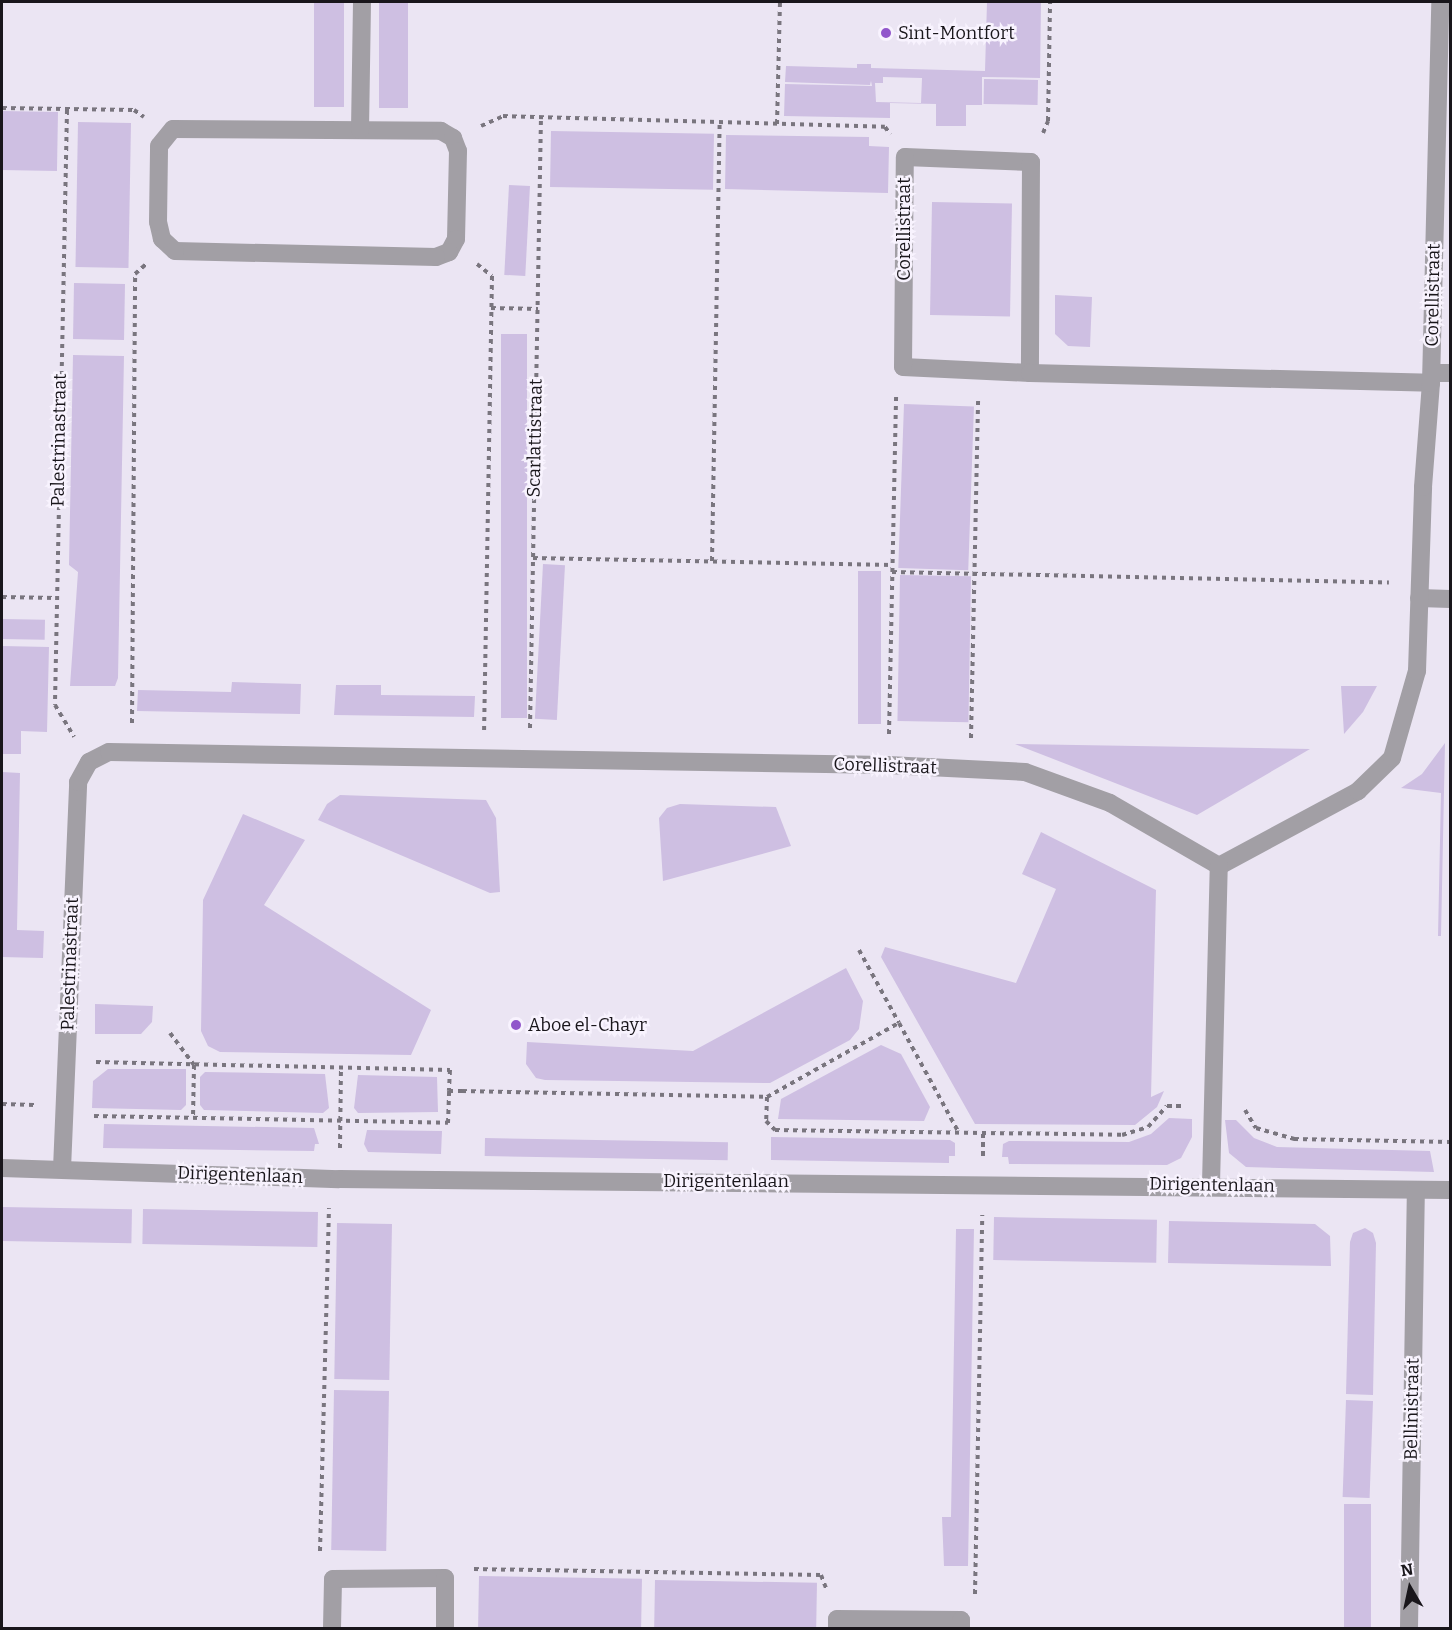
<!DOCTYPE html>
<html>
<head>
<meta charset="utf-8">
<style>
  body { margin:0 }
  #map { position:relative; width:1452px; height:1630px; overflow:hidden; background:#ebe5f3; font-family:Bitter,serif }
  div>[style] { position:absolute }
  .green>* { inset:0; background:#cebfe2; transform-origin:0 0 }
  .path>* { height:4px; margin-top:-2px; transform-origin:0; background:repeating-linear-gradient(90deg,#79757e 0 4.5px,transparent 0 9px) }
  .street>* { height:18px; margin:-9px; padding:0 9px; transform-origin:9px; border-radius:9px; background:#a29fa5 }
  .dots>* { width:16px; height:16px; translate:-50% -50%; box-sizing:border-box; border:3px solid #f8f3fe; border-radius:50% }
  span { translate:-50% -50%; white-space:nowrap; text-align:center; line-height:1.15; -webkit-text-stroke:5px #f8f3fe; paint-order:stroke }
  .poi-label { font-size:18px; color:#19161b }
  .left { translate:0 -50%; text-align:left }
  .street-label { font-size:18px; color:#19161b }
  .frame { position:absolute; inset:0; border:3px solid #19161b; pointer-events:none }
  .north { position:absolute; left:1380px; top:1558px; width:60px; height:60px; -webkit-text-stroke:4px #f8f3fe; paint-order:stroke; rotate:351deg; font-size:16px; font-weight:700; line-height:24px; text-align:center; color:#19161b }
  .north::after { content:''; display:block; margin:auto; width:21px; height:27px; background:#19161b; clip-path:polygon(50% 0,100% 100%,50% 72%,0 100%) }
</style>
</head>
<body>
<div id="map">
  <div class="green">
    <div style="left:314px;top:2px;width:30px;height:105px"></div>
    <div style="left:379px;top:2px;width:29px;height:106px"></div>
    <div style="clip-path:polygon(evenodd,987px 2px,1041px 2px,1040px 78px,982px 77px,982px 105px,966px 105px,966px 126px,936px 126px,936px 104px,890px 103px,890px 118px,784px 116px,785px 84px,872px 86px,871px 81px,870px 85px,785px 82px,786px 66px,857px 68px,857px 64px,871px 64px,871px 68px,985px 71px,987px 2px,883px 77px,922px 78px,921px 103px,876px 102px,875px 83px,883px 83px,883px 77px)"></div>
    <div style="left:984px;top:79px;width:54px;height:25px;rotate:1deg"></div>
    <div style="left:2px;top:111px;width:56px;height:59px;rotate:1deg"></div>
    <div style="left:78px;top:122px;width:53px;height:145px;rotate:1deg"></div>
    <div style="left:551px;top:131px;width:163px;height:56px;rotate:1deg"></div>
    <div style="clip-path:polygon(726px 135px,869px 137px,869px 146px,889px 147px,888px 193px,725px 189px)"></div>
    <div style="left:509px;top:185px;width:21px;height:90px;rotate:3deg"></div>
    <div style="left:932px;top:202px;width:80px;height:113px;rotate:1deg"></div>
    <div style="left:74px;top:283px;width:51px;height:56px;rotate:1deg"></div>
    <div style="clip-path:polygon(1055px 295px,1092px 297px,1090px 347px,1068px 346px,1055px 334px)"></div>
    <div style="left:501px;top:334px;width:26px;height:384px"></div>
    <div style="clip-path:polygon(73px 355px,124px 356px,118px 678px,115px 686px,70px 686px,78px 572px,69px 565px)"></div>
    <div style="left:904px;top:404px;width:70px;height:164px;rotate:2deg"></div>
    <div style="left:543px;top:564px;width:22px;height:155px;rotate:3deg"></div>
    <div style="left:858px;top:571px;width:23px;height:153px"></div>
    <div style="left:900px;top:575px;width:71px;height:146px;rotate:1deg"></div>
    <div style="left:2px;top:619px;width:43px;height:20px;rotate:1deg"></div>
    <div style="clip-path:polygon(2px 646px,49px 647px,47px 732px,21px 731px,21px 754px,2px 754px)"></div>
    <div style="clip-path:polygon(232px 682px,301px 684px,300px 714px,137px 711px,138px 690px,231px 692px)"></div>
    <div style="clip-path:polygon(336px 685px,381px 685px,381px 695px,475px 696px,474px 717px,334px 715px)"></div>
    <div style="clip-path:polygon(1341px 686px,1377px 686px,1363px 712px,1344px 734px)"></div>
    <div style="clip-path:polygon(1445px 743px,1441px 936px,1438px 936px,1441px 793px,1401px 788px,1422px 774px)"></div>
    <div style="clip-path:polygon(1015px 744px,1310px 749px,1197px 815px)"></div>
    <div style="clip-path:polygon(2px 772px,20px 773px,17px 930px,44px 931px,43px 958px,2px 957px)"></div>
    <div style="clip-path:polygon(340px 795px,486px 800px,496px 818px,500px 892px,490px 893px,318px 820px,327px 804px)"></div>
    <div style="clip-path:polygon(680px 804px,776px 807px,791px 846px,663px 881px,659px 818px,667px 808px)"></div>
    <div style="clip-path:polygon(243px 814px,305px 840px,264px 905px,431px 1010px,411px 1055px,220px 1052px,208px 1046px,201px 1031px,203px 900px)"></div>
    <div style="clip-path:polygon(1041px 832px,1156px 890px,1151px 1097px,1164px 1091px,1157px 1107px,1135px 1125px,975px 1124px,881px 957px,885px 947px,1016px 983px,1056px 889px,1022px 874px)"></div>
    <div style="clip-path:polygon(846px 968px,863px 1001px,859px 1029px,850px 1040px,770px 1083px,545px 1080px,536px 1078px,526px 1064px,527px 1042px,693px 1051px)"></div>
    <div style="clip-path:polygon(95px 1004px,153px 1006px,152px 1022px,141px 1034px,95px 1034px)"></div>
    <div style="clip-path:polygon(881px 1045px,901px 1054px,930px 1107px,924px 1121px,778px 1119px,781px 1099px)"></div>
    <div style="clip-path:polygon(108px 1069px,186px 1069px,186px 1105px,181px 1110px,92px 1108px,93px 1081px)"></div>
    <div style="clip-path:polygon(205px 1072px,325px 1074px,329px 1108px,323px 1113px,204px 1110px,200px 1105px,200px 1077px)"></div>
    <div style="clip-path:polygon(358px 1075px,437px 1077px,438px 1112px,358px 1113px,354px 1108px)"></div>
    <div style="clip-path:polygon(1169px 1118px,1192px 1119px,1192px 1137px,1181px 1158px,1167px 1165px,1009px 1164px,1008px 1157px,1002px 1157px,1003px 1144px,1009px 1141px,1129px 1142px,1151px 1134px)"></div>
    <div style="clip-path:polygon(1225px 1120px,1236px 1120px,1254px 1138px,1277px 1147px,1430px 1151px,1434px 1172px,1246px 1167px,1229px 1153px)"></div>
    <div style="clip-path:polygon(104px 1124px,314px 1128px,319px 1144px,315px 1144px,314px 1151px,103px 1148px)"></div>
    <div style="clip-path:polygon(367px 1130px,442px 1131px,441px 1154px,368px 1152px,364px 1144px)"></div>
    <div style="clip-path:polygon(771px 1137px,950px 1140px,955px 1143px,955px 1156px,949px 1156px,949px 1163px,771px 1160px)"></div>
    <div style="left:485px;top:1138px;width:243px;height:18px;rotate:1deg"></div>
    <div style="left:2px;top:1207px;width:130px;height:34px;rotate:1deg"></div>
    <div style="left:143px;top:1209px;width:175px;height:35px;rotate:1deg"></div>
    <div style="left:994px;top:1217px;width:163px;height:43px;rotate:1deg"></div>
    <div style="clip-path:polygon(1169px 1221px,1315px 1224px,1330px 1236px,1331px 1266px,1168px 1263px)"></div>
    <div style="left:337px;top:1223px;width:55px;height:156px;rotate:1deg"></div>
    <div style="clip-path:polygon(1365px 1228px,1373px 1233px,1376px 1243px,1373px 1395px,1346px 1394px,1350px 1242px,1353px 1233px)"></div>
    <div style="clip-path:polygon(956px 1229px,974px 1229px,968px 1566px,944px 1566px,942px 1517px,951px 1517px)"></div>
    <div style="left:334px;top:1390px;width:55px;height:160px;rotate:1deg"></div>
    <div style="left:1346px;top:1400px;width:27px;height:97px;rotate:2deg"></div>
    <div style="left:1344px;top:1504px;width:27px;height:124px"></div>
    <div style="left:479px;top:1576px;width:163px;height:52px;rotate:1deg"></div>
    <div style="left:655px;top:1580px;width:162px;height:48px;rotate:1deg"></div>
  </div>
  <div class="path">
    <div style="left:2px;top:108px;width:132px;rotate:0.9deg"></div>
    <div style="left:134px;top:110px;width:12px;rotate:35deg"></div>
    <div style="left:67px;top:110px;width:595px;rotate:91.16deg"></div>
    <div style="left:55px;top:705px;width:37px;rotate:59deg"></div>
    <div style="left:777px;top:124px;width:122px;rotate:-88.6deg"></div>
    <div style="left:481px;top:126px;width:24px;rotate:-24deg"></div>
    <div style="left:503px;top:116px;width:382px;rotate:1.6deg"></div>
    <div style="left:885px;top:127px;width:9px;rotate:54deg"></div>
    <div style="left:1043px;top:133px;width:13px;rotate:-67deg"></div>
    <div style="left:1048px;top:121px;width:119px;rotate:-89deg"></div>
    <div style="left:477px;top:264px;width:19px;rotate:39deg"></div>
    <div style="left:492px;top:276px;width:454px;rotate:91deg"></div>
    <div style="left:491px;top:308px;width:47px;rotate:1.2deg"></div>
    <div style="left:533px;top:558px;width:359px;rotate:1.1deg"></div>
    <div style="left:712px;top:561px;width:439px;rotate:-89deg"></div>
    <div style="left:892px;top:572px;width:497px;rotate:1.2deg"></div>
    <div style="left:2px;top:597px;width:54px;rotate:1.1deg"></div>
    <div style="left:132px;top:723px;width:449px;rotate:-89.6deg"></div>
    <div style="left:135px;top:274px;width:15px;rotate:-42deg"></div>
    <div style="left:530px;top:728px;width:611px;rotate:-88.97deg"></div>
    <div style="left:889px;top:734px;width:337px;rotate:-88.8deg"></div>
    <div style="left:971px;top:738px;width:337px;rotate:-88.8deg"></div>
    <div style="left:859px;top:950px;width:83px;rotate:61.3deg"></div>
    <div style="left:170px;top:1033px;width:40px;rotate:53deg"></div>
    <div style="left:194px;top:1065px;width:53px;rotate:91.1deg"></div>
    <div style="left:96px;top:1062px;width:354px;rotate:1.3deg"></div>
    <div style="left:450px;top:1070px;width:21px;rotate:93deg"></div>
    <div style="left:767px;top:1097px;width:151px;rotate:-29.3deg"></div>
    <div style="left:899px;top:1023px;width:125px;rotate:61.4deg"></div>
    <div style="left:2px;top:1104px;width:32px;rotate:2deg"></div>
    <div style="left:1245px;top:1110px;width:21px;rotate:59deg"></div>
    <div style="left:1256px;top:1128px;width:40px;rotate:16deg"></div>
    <div style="left:1294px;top:1139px;width:156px;rotate:1.1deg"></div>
    <div style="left:94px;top:1116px;width:354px;rotate:1.1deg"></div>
    <div style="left:448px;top:1123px;width:32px;rotate:-88deg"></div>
    <div style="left:449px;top:1091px;width:13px"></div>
    <div style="left:462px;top:1091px;width:305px;rotate:1.1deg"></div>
    <div style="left:767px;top:1097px;width:24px;rotate:92deg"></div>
    <div style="left:766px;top:1121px;width:13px;rotate:45deg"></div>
    <div style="left:775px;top:1130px;width:347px;rotate:0.8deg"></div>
    <div style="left:1122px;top:1135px;width:27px;rotate:-17deg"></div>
    <div style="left:1148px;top:1127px;width:28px;rotate:-48deg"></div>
    <div style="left:1167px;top:1106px;width:15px"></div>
    <div style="left:340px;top:1148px;width:80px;rotate:-89.3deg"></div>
    <div style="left:983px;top:1156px;width:22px;rotate:-90deg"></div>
    <div style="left:320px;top:1551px;width:343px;rotate:-88.5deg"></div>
    <div style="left:474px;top:1569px;width:347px;rotate:1deg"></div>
    <div style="left:821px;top:1575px;width:17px;rotate:69deg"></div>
    <div style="left:975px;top:1594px;width:379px;rotate:-88.9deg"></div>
  </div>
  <div class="street">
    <div style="left:173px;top:129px;width:268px;rotate:0.4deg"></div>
    <div style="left:441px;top:131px;width:14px;rotate:30deg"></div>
    <div style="left:453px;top:138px;width:14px;rotate:69deg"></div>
    <div style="left:458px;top:151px;width:88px;rotate:91.3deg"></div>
    <div style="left:456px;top:239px;width:15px;rotate:118deg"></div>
    <div style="left:449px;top:252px;width:14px;rotate:159deg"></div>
    <div style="left:436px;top:257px;width:261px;rotate:-178.7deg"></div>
    <div style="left:175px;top:251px;width:18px;rotate:-137deg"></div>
    <div style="left:162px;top:239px;width:17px;rotate:-103deg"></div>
    <div style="left:158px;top:222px;width:76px;rotate:-89.2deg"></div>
    <div style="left:159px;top:146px;width:22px;rotate:-51deg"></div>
    <div style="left:360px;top:130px;width:128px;rotate:-89.1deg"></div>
    <div style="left:905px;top:157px;width:126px;rotate:2.3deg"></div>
    <div style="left:1031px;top:162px;width:211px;rotate:90.3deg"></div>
    <div style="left:1030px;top:373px;width:127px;rotate:-177.3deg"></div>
    <div style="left:903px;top:367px;width:210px;rotate:-89.5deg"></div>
    <div style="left:1030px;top:373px;width:401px;rotate:1.4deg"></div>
    <div style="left:1432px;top:373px;width:18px"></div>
    <div style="left:1419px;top:598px;width:31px;rotate:2deg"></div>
    <div style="left:1219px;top:866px;width:158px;rotate:-28.3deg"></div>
    <div style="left:1358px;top:791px;width:47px;rotate:-44.1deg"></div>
    <div style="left:1392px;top:758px;width:91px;rotate:-74deg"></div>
    <div style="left:1417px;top:671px;width:184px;rotate:-88.1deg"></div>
    <div style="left:1423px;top:487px;width:104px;rotate:-85.6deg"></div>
    <div style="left:1431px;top:383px;width:381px;rotate:-88.6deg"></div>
    <div style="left:2px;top:1168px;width:337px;rotate:1.9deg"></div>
    <div style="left:339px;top:1179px;width:1111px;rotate:0.57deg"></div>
    <div style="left:62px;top:1169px;width:387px;rotate:-87.6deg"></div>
    <div style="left:78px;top:782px;width:23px;rotate:-61deg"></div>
    <div style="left:89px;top:762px;width:22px;rotate:-27deg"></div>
    <div style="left:109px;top:752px;width:779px;rotate:0.96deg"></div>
    <div style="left:888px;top:765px;width:137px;rotate:2.9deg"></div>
    <div style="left:1025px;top:772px;width:90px;rotate:20deg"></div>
    <div style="left:1110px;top:803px;width:126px;rotate:30deg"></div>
    <div style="left:1211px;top:1184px;width:318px;rotate:-88.6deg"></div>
    <div style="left:332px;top:1628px;width:49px;rotate:-88.8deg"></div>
    <div style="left:333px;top:1579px;width:112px;rotate:-0.5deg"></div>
    <div style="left:445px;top:1578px;width:50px;rotate:90deg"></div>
    <div style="left:837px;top:1628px;width:9px;rotate:-90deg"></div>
    <div style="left:837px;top:1619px;width:124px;rotate:0.5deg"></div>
    <div style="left:961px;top:1620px;width:8px;rotate:90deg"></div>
    <div style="left:1409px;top:1628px;width:438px;rotate:-89.1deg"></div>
  </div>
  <div class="dots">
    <div style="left:886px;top:33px;background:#9155cb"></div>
    <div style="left:516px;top:1025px;background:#9155cb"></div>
  </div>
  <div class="poi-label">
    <span class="left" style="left:898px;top:33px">Sint-Montfort</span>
    <span class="left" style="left:528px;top:1025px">Aboe el-Chayr</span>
  </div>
  <div class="street-label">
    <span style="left:904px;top:229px;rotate:-90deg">Corellistraat</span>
    <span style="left:1433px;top:295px;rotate:-89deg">Corellistraat</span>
    <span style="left:535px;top:438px;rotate:-89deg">Scarlattistraat</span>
    <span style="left:59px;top:440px;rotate:-89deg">Palestrinastraat</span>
    <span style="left:885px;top:766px;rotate:2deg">Corellistraat</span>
    <span style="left:70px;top:964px;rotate:-88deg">Palestrinastraat</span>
    <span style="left:240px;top:1175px;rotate:2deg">Dirigentenlaan</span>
    <span style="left:726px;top:1181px">Dirigentenlaan</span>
    <span style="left:1212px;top:1185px;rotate:1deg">Dirigentenlaan</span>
    <span style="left:1412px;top:1409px;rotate:-89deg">Bellinistraat</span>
  </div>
  <div class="frame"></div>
  <div class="north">N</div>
</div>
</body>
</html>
